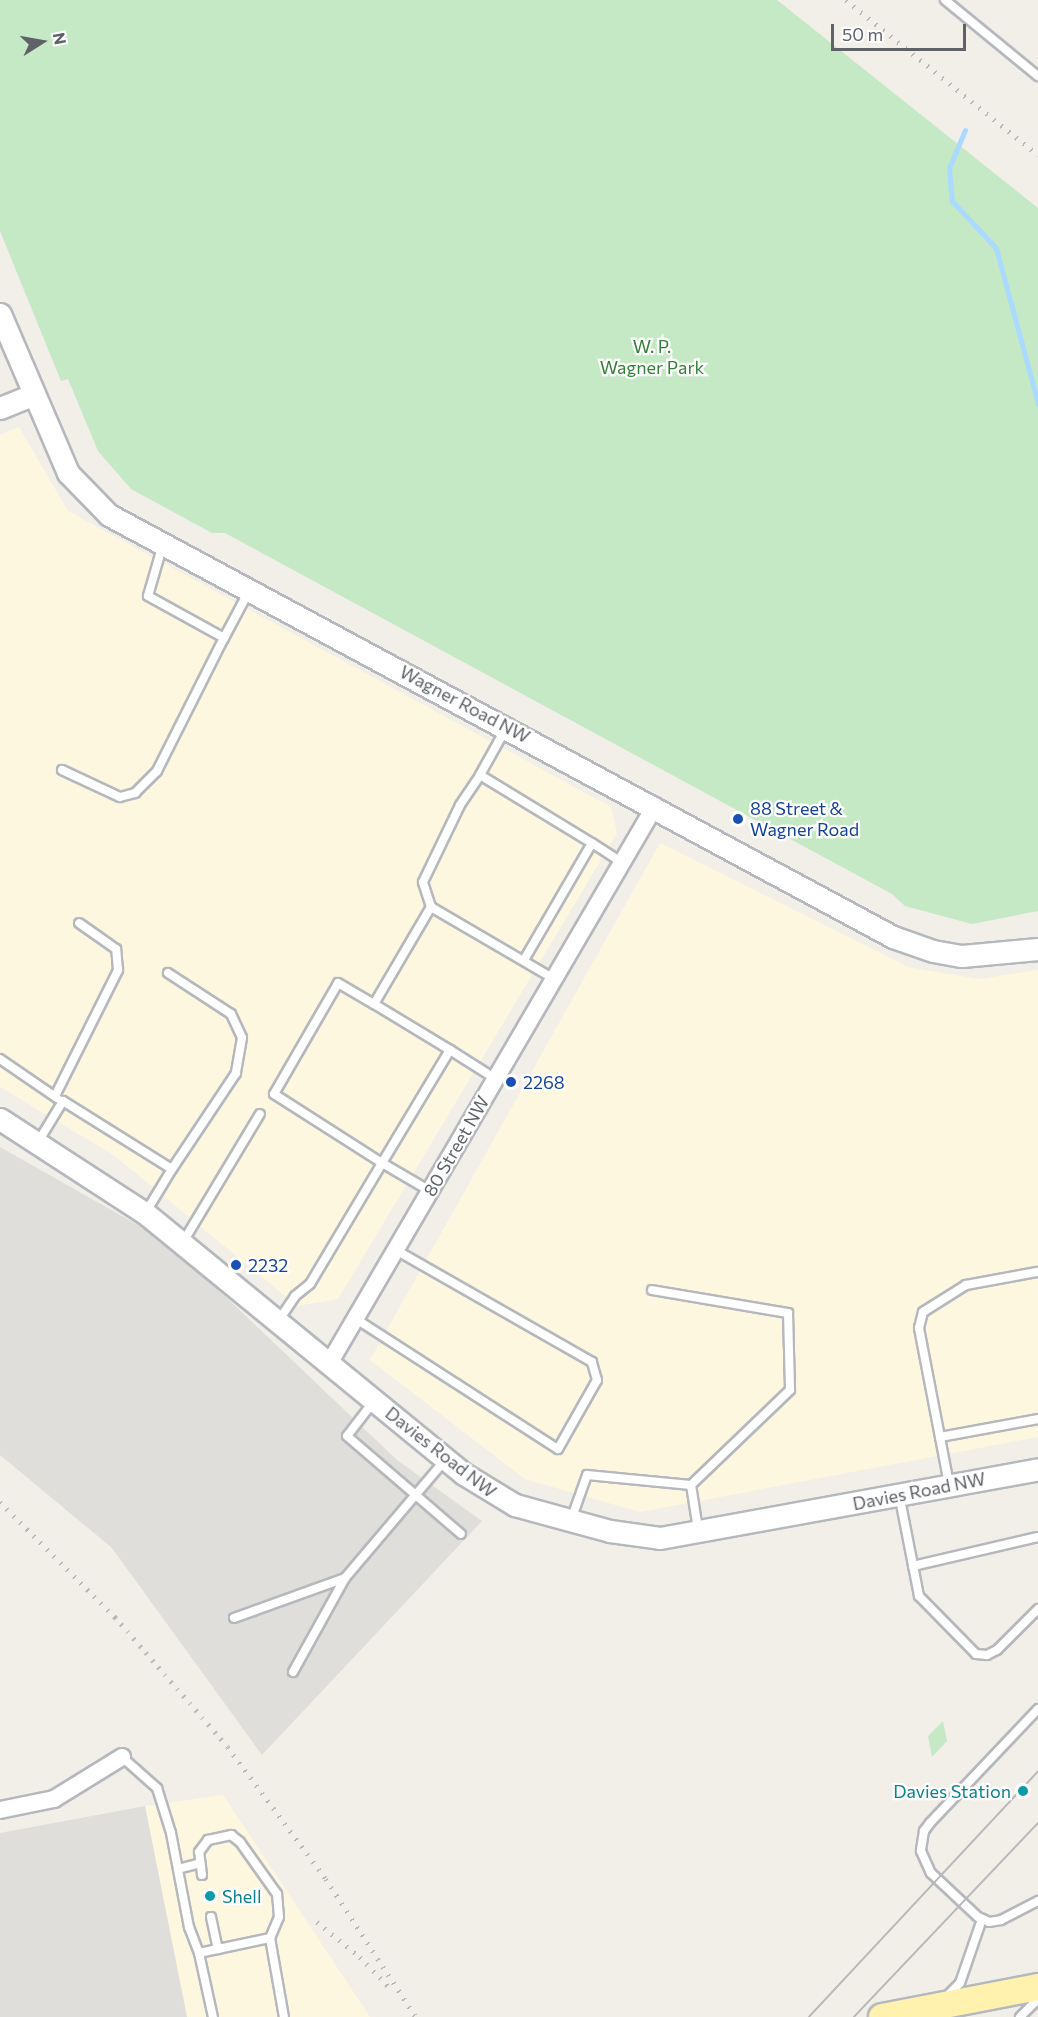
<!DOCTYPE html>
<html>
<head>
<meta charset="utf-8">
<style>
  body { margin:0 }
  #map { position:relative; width:1038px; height:2017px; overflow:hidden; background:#f1efe8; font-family:Commissioner,sans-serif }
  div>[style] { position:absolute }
  .commercial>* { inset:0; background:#fef7e0 }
  .industrial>* { inset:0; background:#e0deda }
  .green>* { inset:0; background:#c5e8c5 }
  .stream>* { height:5px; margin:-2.5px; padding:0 2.5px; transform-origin:2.5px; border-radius:2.5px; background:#aadaff }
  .roads { filter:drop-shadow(2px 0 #b5b8bc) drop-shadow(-2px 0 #b5b8bc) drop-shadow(0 2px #b5b8bc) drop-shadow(0 -2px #b5b8bc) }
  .service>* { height:8px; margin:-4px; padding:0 4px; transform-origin:4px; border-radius:4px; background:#fff }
  .minor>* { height:16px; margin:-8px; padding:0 8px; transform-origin:8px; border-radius:8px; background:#fff }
  .tertiary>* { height:21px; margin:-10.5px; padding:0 10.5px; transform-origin:10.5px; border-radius:10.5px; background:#fff }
  .primary>* { height:26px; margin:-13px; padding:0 13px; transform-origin:13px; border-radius:13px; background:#fff2af }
  .tram>* { height:1.5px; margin:-0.75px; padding:0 0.75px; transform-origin:0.75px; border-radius:0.75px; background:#b6b7b8 }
  .rail>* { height:4.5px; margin-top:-2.25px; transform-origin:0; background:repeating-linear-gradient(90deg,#b6b7b8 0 1.5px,transparent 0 9.5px) }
  .dots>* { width:16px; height:16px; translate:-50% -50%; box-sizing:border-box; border:3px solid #fff; border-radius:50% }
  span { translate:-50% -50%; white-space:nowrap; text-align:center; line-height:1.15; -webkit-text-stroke:4.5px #fff; paint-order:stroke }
  .park-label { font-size:18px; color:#348238 }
  .street-label { font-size:18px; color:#5f6368 }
  .transit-label { font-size:18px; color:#164399 }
  .left { translate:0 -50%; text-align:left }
  .culture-label { font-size:18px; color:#0d838f }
  .right { translate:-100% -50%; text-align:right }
  .north { position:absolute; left:12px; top:12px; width:60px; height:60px; -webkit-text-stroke:4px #fff; paint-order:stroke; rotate:79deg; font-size:16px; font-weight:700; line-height:24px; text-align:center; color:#5f6368 }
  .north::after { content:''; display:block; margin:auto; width:21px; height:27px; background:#5f6368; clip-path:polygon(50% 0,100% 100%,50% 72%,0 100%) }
  .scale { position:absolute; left:831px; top:24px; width:135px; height:27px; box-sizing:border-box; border:3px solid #5f6368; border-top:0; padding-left:8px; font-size:18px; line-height:21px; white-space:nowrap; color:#5f6368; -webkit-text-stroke:4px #fff; paint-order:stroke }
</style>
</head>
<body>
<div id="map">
  <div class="commercial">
    <div style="clip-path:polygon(19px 427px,68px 511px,611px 807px,617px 833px,338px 1299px,297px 1306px,115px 1156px,0 1087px,0 435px)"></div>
    <div style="clip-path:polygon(660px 843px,908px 967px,979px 979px,1038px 970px,1038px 1437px,640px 1512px,525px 1479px,370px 1360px)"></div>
    <div style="clip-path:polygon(223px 1795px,370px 2017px,187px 2017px,145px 1806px)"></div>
  </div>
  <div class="industrial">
    <div style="clip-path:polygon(0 1147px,168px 1242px,397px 1460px,482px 1521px,262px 1755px,112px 1548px,0 1455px)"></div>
    <div style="clip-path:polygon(145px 1806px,187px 2017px,0 2017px,0 1833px)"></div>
  </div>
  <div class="green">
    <div style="clip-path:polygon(0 0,777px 0,1038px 208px,1038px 911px,972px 924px,905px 906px,892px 894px,225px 533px,212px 533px,131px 489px,98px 451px,68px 379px,61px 381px,0 231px)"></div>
    <div style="clip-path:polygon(943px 1721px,947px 1741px,932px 1757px,928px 1736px)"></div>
  </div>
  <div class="stream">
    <div style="left:965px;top:130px;width:41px;rotate:112.8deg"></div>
    <div style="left:949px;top:168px;width:33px;rotate:85deg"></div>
    <div style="left:952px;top:201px;width:64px;rotate:46.9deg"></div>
    <div style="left:996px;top:248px;width:162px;rotate:74.9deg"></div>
  </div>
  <div class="roads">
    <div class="service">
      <div style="left:945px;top:0;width:120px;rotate:39.3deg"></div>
      <div style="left:163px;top:544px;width:54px;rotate:106.1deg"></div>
      <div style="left:148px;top:596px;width:87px;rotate:28.9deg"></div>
      <div style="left:224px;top:638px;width:53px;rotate:-62deg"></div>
      <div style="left:505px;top:730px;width:51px;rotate:119.1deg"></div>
      <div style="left:480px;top:775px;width:131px;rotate:31.3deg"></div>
      <div style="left:62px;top:770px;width:64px;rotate:25deg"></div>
      <div style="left:120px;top:797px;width:16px;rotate:-15deg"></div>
      <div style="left:135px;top:793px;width:31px;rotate:-45deg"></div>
      <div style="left:157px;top:771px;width:149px;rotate:-63.3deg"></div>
      <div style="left:431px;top:907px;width:26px;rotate:-108deg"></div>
      <div style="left:423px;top:882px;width:85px;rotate:-64.3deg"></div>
      <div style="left:460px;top:805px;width:36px;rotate:-56deg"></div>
      <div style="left:524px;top:960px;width:135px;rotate:-59.8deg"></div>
      <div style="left:592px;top:843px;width:37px;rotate:33deg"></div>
      <div style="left:168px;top:973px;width:75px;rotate:33.1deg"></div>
      <div style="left:231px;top:1014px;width:26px;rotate:65deg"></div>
      <div style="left:242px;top:1038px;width:36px;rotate:100deg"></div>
      <div style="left:236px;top:1073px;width:115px;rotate:123.7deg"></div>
      <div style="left:450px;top:1050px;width:89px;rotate:-148.8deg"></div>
      <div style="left:374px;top:1004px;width:113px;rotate:-59.6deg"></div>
      <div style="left:431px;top:907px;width:143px;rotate:30.3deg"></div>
      <div style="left:0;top:1059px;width:69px;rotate:34.4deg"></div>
      <div style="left:55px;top:1096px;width:141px;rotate:-63.4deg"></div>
      <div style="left:118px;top:970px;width:21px;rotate:-95deg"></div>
      <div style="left:116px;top:949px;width:45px;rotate:-144.9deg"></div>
      <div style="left:38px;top:1142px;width:48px;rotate:-58.6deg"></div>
      <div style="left:63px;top:1101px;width:128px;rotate:32deg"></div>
      <div style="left:172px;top:1169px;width:50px;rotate:121.2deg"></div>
      <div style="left:430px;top:1191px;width:56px;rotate:-149.7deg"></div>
      <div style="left:382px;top:1163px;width:132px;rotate:-59deg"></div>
      <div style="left:450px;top:1050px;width:54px;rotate:32.2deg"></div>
      <div style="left:183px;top:1242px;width:149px;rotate:-59deg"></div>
      <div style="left:652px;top:1290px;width:138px;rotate:9.6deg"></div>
      <div style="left:788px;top:1313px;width:77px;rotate:88.5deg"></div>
      <div style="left:790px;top:1390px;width:137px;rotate:136.2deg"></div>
      <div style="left:356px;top:1319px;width:240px;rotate:32.8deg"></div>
      <div style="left:558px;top:1449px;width:79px;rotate:-60.5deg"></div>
      <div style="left:597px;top:1380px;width:19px;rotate:-106deg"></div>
      <div style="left:592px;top:1362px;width:226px;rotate:-150.3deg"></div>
      <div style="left:279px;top:1320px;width:29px;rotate:-56deg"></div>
      <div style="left:295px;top:1296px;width:19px;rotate:-39deg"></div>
      <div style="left:310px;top:1284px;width:141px;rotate:-59.2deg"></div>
      <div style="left:382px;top:1163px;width:128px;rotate:-147.4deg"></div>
      <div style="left:274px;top:1094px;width:128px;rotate:-60deg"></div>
      <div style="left:338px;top:983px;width:42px;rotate:30.3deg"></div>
      <div style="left:374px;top:1401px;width:44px;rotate:127.6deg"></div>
      <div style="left:347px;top:1436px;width:150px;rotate:40.7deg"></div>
      <div style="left:940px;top:1437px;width:100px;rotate:-10.4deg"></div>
      <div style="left:949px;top:1484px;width:159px;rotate:-100.9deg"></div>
      <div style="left:919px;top:1328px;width:16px;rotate:-76deg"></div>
      <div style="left:923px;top:1312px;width:51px;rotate:-32.1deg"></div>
      <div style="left:966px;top:1285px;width:72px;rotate:-10.4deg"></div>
      <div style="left:899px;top:1494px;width:104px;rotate:78.9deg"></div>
      <div style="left:919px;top:1596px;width:81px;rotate:45.5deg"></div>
      <div style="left:976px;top:1654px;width:11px;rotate:5deg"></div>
      <div style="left:987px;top:1655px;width:11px;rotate:-27deg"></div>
      <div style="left:997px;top:1650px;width:58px;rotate:-45deg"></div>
      <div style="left:571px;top:1520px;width:48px;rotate:-70.4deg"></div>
      <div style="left:587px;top:1475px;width:104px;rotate:5.5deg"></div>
      <div style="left:691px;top:1485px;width:45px;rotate:81deg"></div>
      <div style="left:913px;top:1566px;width:128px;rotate:-13.1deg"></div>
      <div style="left:234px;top:1618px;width:118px;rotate:-19.8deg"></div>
      <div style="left:293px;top:1672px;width:107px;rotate:-61deg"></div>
      <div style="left:345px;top:1578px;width:155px;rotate:-49.7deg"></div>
      <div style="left:1038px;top:1709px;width:157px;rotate:133.5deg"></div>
      <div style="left:930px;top:1823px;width:10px;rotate:127deg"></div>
      <div style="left:924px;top:1831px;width:20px;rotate:99deg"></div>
      <div style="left:921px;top:1851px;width:24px;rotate:66deg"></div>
      <div style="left:931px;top:1873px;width:64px;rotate:43.1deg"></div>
      <div style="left:978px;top:1917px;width:12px;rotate:24deg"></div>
      <div style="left:989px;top:1922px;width:12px;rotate:-9deg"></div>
      <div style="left:1001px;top:1920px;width:42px;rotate:-27.2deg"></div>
      <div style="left:122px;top:1757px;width:47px;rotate:41.5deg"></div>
      <div style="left:157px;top:1788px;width:47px;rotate:72.7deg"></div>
      <div style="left:171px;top:1833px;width:96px;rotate:79.2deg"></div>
      <div style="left:189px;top:1927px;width:28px;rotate:69deg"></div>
      <div style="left:199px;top:1953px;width:66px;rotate:77.7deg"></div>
      <div style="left:178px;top:1869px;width:23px;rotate:-15deg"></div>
      <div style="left:202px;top:1875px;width:23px;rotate:-97deg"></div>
      <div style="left:199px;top:1852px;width:15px;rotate:-53deg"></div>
      <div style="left:208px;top:1840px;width:24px;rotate:-12deg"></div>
      <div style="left:231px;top:1835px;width:11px;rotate:38deg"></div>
      <div style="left:240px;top:1842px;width:64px;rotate:54.6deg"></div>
      <div style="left:277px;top:1894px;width:23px;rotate:85deg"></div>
      <div style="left:279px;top:1917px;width:23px;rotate:113deg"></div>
      <div style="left:211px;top:1917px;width:33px;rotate:78deg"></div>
      <div style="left:199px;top:1953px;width:73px;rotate:-11.9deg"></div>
      <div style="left:270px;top:1938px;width:80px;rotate:80deg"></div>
      <div style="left:947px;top:1996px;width:18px;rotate:-45deg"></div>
      <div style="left:960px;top:1983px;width:68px;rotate:-71deg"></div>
      <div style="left:1020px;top:2017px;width:25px;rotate:-45deg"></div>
    </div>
    <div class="minor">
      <div style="left:330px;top:1362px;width:644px;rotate:-59.69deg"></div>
      <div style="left:0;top:1810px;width:55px;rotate:-11.5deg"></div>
      <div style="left:54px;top:1799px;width:80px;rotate:-31.7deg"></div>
    </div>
    <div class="tertiary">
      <div style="left:0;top:314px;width:173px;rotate:66.8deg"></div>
      <div style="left:68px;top:473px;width:59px;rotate:45.7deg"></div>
      <div style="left:109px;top:515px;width:890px;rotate:28.29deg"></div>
      <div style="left:893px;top:937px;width:42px;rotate:19.3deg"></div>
      <div style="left:933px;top:951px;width:29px;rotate:10deg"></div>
      <div style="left:962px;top:956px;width:76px;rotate:-5.3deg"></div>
      <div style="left:0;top:408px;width:35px;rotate:-22deg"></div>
      <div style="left:0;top:1119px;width:173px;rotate:33deg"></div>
      <div style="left:145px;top:1213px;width:412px;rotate:39.3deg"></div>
      <div style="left:464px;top:1474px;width:60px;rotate:31.3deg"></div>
      <div style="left:515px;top:1505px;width:98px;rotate:15.3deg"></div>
      <div style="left:610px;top:1531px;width:50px;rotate:8deg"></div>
      <div style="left:660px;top:1538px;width:384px;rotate:-10.3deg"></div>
    </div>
    <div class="primary">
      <div style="left:882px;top:2017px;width:159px;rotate:-10.9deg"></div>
    </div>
  </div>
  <div class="tram">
    <div style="left:809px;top:2017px;width:336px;rotate:-47deg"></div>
    <div style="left:854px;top:2017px;width:267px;rotate:-46.5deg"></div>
  </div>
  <div class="rail">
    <div style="left:846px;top:0;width:247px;rotate:38.9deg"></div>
    <div style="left:0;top:1502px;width:163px;rotate:45deg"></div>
    <div style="left:115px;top:1617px;width:172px;rotate:49deg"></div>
    <div style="left:228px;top:1747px;width:164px;rotate:53.4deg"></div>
    <div style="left:326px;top:1879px;width:165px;rotate:56.9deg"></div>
    <div style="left:317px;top:1922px;width:55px;rotate:39.1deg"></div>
    <div style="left:360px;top:1957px;width:43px;rotate:45.9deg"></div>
  </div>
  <div class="dots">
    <div style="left:738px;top:819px;background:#1a4fb4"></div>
    <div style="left:511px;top:1082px;background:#1a4fb4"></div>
    <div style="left:236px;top:1265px;background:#1a4fb4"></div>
    <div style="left:1023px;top:1791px;background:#0f9aa8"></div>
    <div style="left:210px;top:1896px;background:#0f9aa8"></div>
  </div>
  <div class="park-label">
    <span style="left:652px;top:357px">W. P.<br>Wagner Park</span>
  </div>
  <div class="street-label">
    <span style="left:465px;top:704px;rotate:28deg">Wagner Road NW</span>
    <span style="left:456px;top:1146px;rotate:-60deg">80 Street NW</span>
    <span style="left:441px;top:1452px;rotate:38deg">Davies Road NW</span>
    <span style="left:919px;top:1491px;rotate:-11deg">Davies Road NW</span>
  </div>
  <div class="transit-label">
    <span class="left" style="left:750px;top:819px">88 Street &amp;<br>Wagner Road</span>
    <span class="left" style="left:523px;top:1082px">2268</span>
    <span class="left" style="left:248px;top:1265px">2232</span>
  </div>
  <div class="culture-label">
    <span class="right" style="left:1011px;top:1791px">Davies Station</span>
    <span class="left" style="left:222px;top:1896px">Shell</span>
  </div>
  <div class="north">N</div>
  <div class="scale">50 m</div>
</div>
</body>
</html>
